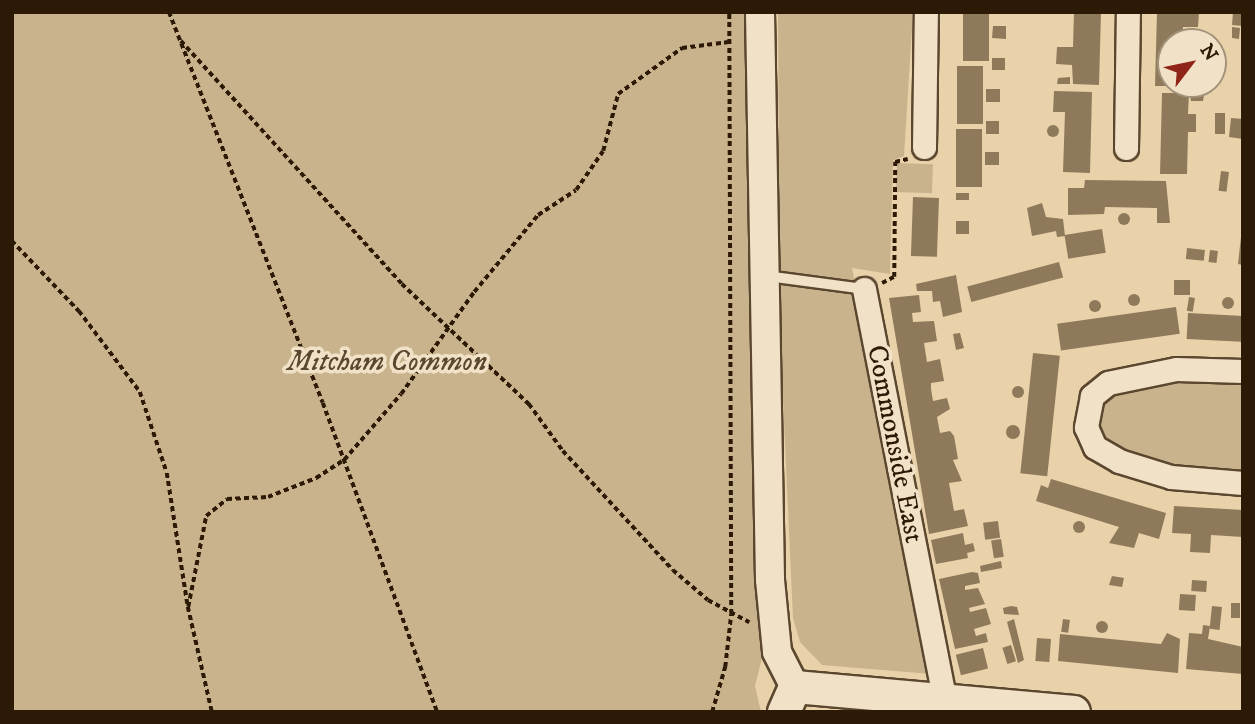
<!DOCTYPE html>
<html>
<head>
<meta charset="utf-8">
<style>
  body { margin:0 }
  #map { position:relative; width:1255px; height:724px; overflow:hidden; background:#e9d2a9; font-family:"IM FELL DW Pica",serif }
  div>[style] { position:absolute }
  .green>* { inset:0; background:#c9b38d; transform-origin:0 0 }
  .building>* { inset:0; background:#8e795b; transform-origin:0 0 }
  .round { border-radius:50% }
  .path>* { height:3.5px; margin-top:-1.75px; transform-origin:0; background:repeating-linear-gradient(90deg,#2c1906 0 5px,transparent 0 8.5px) }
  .roads { filter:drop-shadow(2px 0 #5b472f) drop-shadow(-2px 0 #5b472f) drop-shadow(0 2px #5b472f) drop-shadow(0 -2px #5b472f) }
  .service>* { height:10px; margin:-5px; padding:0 5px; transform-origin:5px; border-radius:5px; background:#f1e2c7 }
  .minor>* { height:23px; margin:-11.5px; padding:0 11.5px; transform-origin:11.5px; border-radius:11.5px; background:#f1e2c7 }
  .tertiary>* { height:28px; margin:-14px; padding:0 14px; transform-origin:14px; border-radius:14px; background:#f1e2c7 }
  .secondary>* { height:32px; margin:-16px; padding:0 16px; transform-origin:16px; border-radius:16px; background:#f1e2c7 }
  span { translate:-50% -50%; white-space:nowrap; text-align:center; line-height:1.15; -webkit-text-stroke:7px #f1e2c7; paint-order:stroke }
  .park-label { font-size:28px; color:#5b472e; font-style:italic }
  .street-label { font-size:28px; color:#2c1906 }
  .frame { position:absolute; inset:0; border:14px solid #2c1906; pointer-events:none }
  .north { position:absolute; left:1157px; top:28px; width:70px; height:70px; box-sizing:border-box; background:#f1e2c7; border:2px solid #a2927a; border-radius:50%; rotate:58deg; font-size:19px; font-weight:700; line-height:28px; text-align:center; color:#2c1906 }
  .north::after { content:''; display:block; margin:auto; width:24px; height:32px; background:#8f2418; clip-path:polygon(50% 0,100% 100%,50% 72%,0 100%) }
</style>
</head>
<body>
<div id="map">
  <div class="green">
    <div style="clip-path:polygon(12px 12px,746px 12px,762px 658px,755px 686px,761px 712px,12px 712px)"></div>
    <div style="clip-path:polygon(778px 12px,913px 12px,904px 156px,893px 160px,890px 274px,852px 268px,931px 674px,822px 665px,800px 642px,793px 618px,780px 335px)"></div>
    <div style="left:897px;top:163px;width:36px;height:29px;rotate:2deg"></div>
    <div style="clip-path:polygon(1182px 375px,1243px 381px,1243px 473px,1178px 468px,1130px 455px,1105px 443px,1097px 426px,1100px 404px,1110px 393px)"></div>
  </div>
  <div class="building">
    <div style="left:963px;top:12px;width:26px;height:49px"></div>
    <div style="clip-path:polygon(1074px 12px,1101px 12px,1099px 85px,1073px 84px,1072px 65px,1056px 64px,1057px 47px,1073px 47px)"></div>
    <div style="clip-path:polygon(1157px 12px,1199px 12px,1198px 27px,1183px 27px,1183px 42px,1171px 42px,1171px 86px,1155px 86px)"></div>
    <div style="clip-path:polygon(1233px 12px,1242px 12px,1243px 26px,1232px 25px)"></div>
    <div style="clip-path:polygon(993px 26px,1006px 26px,1006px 39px,992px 38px)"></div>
    <div style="clip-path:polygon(1232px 27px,1240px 28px,1239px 39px,1232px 38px)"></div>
    <div style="left:992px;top:58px;width:13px;height:12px"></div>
    <div style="left:957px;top:66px;width:26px;height:58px"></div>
    <div style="clip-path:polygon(1070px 77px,1070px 84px,1057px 84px,1058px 78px)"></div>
    <div style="left:986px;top:89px;width:14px;height:13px"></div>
    <div style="clip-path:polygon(1054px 91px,1092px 92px,1090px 173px,1063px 172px,1065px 112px,1053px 112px)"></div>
    <div style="clip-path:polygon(1162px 93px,1189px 93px,1188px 114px,1196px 114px,1196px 132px,1188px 132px,1187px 174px,1160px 174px)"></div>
    <div style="clip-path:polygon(1190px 95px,1204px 95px,1203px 101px,1191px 101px)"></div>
    <div style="left:1225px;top:113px;width:21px;height:10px;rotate:90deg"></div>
    <div style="clip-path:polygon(1231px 118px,1243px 119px,1243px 139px,1229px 137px)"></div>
    <div style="left:999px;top:121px;width:13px;height:13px;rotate:90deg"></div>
    <div class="round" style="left:1047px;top:125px;width:12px;height:12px"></div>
    <div style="left:956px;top:129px;width:26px;height:58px"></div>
    <div style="left:985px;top:152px;width:14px;height:13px"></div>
    <div style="left:1221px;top:171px;width:8px;height:20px;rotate:7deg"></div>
    <div style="clip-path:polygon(1085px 180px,1166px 181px,1170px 223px,1157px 223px,1157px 208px,1105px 207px,1104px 214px,1068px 215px,1068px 188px,1084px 188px)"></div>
    <div style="left:956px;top:193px;width:13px;height:7px"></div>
    <div style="left:913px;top:197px;width:26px;height:59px;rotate:2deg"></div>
    <div style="clip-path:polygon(1042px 203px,1046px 217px,1063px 219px,1065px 236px,1057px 237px,1056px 231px,1032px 236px,1027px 208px)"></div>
    <div class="round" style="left:1118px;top:213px;width:12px;height:12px"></div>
    <div style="left:956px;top:221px;width:13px;height:13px"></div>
    <div style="left:1102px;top:229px;width:24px;height:38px;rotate:81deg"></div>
    <div style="clip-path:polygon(1241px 237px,1243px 237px,1243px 265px,1238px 264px)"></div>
    <div style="left:1187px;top:248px;width:18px;height:11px;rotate:6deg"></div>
    <div style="left:1210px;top:250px;width:8px;height:12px;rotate:7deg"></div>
    <div style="left:1059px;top:262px;width:16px;height:95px;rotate:75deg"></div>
    <div style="clip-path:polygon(956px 275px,962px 312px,943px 317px,940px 301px,933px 302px,932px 291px,917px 291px,916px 284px)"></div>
    <div style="left:1174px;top:280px;width:16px;height:15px"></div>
    <div class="round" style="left:1128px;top:294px;width:12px;height:12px"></div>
    <div style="clip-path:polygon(919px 295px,921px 312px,912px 313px,913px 322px,934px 321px,937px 341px,924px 343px,927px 362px,940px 359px,944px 381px,931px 383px,931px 389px,933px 401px,947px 398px,950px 409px,937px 417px,940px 433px,950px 431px,954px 436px,958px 459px,953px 460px,962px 481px,949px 483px,954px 511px,964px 509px,968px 526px,929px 534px,889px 298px)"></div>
    <div class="round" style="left:1222px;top:297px;width:12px;height:12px"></div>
    <div style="left:1189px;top:297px;width:6px;height:14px;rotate:9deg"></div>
    <div class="round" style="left:1089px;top:300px;width:12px;height:12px"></div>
    <div style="left:1176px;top:307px;width:27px;height:120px;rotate:82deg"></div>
    <div style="left:1188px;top:313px;width:55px;height:26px;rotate:3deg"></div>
    <div style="clip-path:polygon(960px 333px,964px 348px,956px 350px,953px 334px)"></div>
    <div style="left:1033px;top:353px;width:27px;height:121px;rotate:6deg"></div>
    <div class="round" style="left:1012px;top:386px;width:12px;height:12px"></div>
    <div class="round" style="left:1006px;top:425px;width:14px;height:14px"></div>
    <div style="clip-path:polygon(1051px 479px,1166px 513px,1159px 539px,1139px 533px,1134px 548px,1109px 543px,1119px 527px,1036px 501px,1041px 485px,1048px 488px)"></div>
    <div style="clip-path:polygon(1174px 506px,1243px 510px,1243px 537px,1211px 535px,1210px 553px,1190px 552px,1191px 534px,1172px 533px)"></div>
    <div class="round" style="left:1073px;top:521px;width:12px;height:12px"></div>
    <div style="left:998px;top:521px;width:17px;height:15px;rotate:83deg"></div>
    <div style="clip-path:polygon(963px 533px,965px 545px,973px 543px,975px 551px,967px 553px,968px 558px,936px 564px,931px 540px)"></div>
    <div style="left:1001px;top:539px;width:18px;height:10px;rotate:81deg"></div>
    <div style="clip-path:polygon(1001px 561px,1002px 568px,981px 572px,980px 566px)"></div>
    <div style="clip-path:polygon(972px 572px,978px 573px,980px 583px,965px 586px,965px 590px,978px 588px,985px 604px,969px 608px,970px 612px,986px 608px,991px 624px,974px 629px,976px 636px,986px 633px,988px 642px,955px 649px,939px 579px)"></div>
    <div style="clip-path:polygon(1112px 576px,1124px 578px,1122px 587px,1109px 585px)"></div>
    <div style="left:1192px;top:580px;width:15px;height:11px;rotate:4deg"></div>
    <div style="left:1180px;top:594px;width:16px;height:16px;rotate:4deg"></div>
    <div style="left:1231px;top:603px;width:9px;height:15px"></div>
    <div style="clip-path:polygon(1011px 606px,1017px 607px,1019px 615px,1004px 614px,1003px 608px)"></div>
    <div style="left:1212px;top:606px;width:10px;height:23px;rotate:6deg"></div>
    <div style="clip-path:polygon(1014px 619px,1024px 660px,1018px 663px,1007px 622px)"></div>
    <div style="left:1063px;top:619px;width:7px;height:13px;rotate:8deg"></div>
    <div class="round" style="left:1096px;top:621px;width:12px;height:12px"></div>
    <div style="clip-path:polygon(1203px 625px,1210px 626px,1208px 639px,1243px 647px,1243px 674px,1186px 669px,1189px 633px,1202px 634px)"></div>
    <div style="clip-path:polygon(1167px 633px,1180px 639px,1178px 673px,1058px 661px,1060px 634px,1161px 644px)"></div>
    <div style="left:1037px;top:638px;width:14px;height:23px;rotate:4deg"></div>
    <div style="left:1011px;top:645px;width:17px;height:9px;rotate:73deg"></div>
    <div style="left:983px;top:648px;width:21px;height:28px;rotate:76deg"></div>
  </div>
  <div class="path">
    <div style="left:169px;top:12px;width:420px;rotate:68.5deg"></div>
    <div style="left:323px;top:403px;width:329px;rotate:69.7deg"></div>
    <div style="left:181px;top:41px;width:328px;rotate:47.7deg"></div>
    <div style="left:402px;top:284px;width:175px;rotate:43.4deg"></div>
    <div style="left:529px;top:404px;width:58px;rotate:54.1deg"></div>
    <div style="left:563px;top:451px;width:162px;rotate:47.3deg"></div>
    <div style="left:673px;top:570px;width:46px;rotate:40.6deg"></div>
    <div style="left:708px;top:600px;width:47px;rotate:28.2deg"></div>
    <div style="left:12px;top:241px;width:97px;rotate:46.3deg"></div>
    <div style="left:79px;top:311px;width:101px;rotate:53deg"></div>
    <div style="left:140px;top:392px;width:85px;rotate:71.6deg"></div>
    <div style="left:167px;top:473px;width:136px;rotate:81.1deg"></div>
    <div style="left:188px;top:607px;width:108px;rotate:77.1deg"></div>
    <div style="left:882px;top:283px;width:13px;rotate:-27deg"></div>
    <div style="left:894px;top:277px;width:115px;rotate:-89.5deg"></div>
    <div style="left:895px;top:162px;width:13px;rotate:-13deg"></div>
    <div style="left:188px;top:607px;width:93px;rotate:-78.8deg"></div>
    <div style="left:206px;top:516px;width:27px;rotate:-39deg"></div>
    <div style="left:227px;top:499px;width:41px;rotate:-2.8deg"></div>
    <div style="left:268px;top:497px;width:52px;rotate:-21.6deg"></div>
    <div style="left:316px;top:478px;width:33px;rotate:-33deg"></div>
    <div style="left:344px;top:460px;width:87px;rotate:-49.2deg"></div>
    <div style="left:401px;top:394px;width:125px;rotate:-54.4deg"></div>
    <div style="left:474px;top:292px;width:100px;rotate:-50.3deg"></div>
    <div style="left:538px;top:215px;width:45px;rotate:-33.3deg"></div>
    <div style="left:576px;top:190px;width:47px;rotate:-55.3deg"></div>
    <div style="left:603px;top:151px;width:59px;rotate:-75.3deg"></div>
    <div style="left:618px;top:94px;width:79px;rotate:-35.7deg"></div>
    <div style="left:682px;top:48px;width:47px;rotate:-7.3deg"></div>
    <div style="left:712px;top:712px;width:47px;rotate:-73.9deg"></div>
    <div style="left:725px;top:667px;width:53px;rotate:-83.5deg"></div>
    <div style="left:731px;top:614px;width:602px;rotate:-90.19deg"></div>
  </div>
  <div class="roads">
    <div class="service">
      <div style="left:767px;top:276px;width:98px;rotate:7.6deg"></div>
    </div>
    <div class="minor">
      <div style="left:924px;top:147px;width:135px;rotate:-89.2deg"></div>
      <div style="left:1126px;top:148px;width:136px;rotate:-89.2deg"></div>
      <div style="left:864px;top:289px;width:416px;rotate:78.9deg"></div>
      <div style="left:1243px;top:371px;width:67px;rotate:-178.3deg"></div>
      <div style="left:1176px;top:369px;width:69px;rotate:168.4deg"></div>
      <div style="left:1108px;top:383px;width:21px;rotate:141deg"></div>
      <div style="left:1092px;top:396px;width:32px;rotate:101deg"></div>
      <div style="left:1086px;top:427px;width:22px;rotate:66deg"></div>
      <div style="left:1095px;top:447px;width:28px;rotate:30deg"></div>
      <div style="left:1119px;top:461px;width:54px;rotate:17.1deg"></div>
      <div style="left:1171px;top:477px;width:72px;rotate:4.8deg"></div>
    </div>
    <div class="tertiary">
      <div style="left:760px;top:12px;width:568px;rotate:88.99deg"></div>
      <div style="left:770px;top:580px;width:72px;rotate:84.4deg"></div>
      <div style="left:777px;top:652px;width:39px;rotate:63deg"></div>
    </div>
    <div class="secondary">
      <div style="left:784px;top:712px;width:27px;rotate:-66deg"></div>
      <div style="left:795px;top:687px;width:280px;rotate:5.1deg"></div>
    </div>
  </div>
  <div class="park-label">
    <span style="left:387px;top:362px">Mitcham Common</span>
  </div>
  <div class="street-label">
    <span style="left:895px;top:444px;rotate:79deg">Commonside East</span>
  </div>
  <div class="frame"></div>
  <div class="north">N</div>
</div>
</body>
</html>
